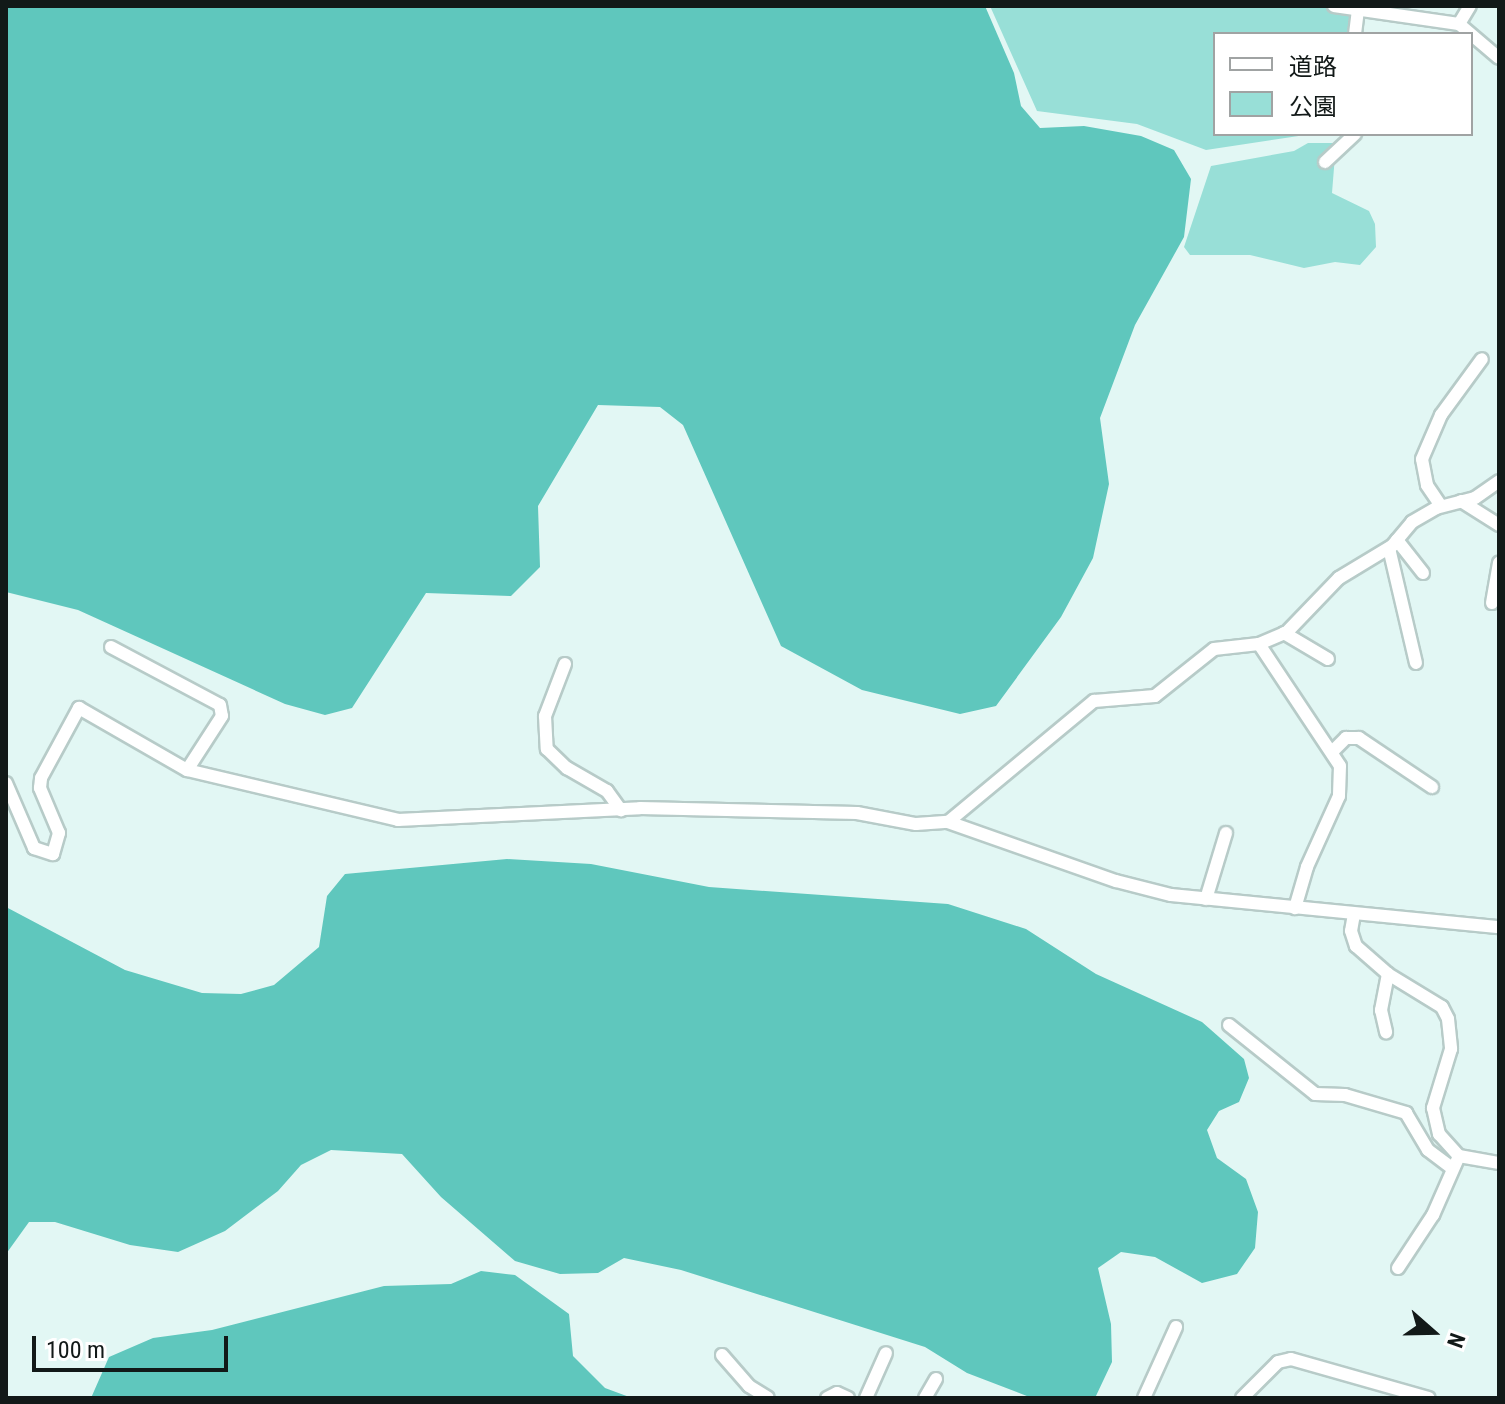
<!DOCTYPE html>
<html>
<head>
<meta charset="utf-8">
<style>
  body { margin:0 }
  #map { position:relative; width:1505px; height:1404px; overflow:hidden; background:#e2f7f4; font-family:"Roboto Condensed","Noto Sans JP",sans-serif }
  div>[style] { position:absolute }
  .green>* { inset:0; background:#98dfd7 }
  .forest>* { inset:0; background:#5fc7bd }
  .roads { filter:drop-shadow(2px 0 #b7cbc8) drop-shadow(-2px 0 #b7cbc8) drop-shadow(0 2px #b7cbc8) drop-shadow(0 -2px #b7cbc8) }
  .minor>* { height:12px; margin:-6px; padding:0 6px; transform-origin:6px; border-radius:6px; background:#fff }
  span { translate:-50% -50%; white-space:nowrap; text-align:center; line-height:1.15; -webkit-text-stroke:7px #fff; paint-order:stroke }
  .frame { position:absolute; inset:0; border:8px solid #121918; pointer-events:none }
  .legend { position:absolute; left:1213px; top:32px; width:260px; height:104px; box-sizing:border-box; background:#fff; border:2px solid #a0a3a3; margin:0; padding:10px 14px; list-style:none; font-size:24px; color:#121918 }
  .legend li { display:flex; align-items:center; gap:16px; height:40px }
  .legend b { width:40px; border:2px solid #a0a3a3 }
  .north { position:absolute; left:1393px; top:1292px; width:80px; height:80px; -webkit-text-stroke:6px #fff; paint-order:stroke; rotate:110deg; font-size:22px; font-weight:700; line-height:32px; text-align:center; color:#121918 }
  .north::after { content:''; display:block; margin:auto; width:28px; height:36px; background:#121918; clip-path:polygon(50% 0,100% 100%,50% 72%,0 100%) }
  .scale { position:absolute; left:32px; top:1336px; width:196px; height:36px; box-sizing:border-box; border:4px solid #121918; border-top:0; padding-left:10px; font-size:24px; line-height:28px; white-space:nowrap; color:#121918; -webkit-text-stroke:6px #fff; paint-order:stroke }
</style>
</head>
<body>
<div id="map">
  <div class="green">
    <div style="clip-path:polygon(990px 6px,1317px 6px,1353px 14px,1351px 34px,1215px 34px,1215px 134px,1312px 134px,1206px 150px,1137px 124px,1037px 111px)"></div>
    <div style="clip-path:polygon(1308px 143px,1336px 143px,1332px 193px,1369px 211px,1375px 224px,1376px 247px,1360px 265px,1335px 262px,1304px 268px,1250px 255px,1190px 255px,1184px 247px,1211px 166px,1294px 151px)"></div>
  </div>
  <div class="forest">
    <div style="clip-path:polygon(6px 6px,985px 6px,1014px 73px,1021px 106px,1040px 128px,1084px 126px,1141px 136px,1174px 150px,1191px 179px,1184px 237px,1135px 325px,1100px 418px,1109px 484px,1093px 558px,1061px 617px,996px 706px,960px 714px,862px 690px,781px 646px,683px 425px,660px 407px,598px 405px,538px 506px,540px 567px,511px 596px,426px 593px,352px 708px,325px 715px,285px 704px,78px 610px,6px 592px)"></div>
    <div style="clip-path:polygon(507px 859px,591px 864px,709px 887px,948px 904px,1026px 929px,1096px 974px,1202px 1022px,1244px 1059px,1249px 1078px,1239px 1102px,1219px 1111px,1207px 1130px,1217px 1158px,1246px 1179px,1258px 1212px,1255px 1248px,1237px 1274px,1202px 1283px,1155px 1257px,1121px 1252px,1098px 1268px,1111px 1324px,1112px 1362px,1095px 1398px,1032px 1398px,967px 1373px,925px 1347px,681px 1270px,624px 1258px,598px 1273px,560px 1274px,515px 1261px,441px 1197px,402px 1154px,331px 1150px,301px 1165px,278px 1191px,225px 1231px,178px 1252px,130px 1245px,55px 1222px,29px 1222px,6px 1254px,6px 907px,125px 970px,202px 993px,241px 994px,274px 985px,319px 947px,327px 896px,345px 874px)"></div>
    <div style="clip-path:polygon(481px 1271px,515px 1275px,569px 1314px,573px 1356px,605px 1388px,632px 1398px,91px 1398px,109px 1357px,153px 1338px,212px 1330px,384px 1286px,451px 1284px)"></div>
  </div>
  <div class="roads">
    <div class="minor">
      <div style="left:1334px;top:6px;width:126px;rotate:8.2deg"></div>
      <div style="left:1459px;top:24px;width:21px;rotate:-59deg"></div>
      <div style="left:1459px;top:24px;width:52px;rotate:40.4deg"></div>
      <div style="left:1355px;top:34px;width:24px;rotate:-83deg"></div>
      <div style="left:1325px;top:162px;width:41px;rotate:-43deg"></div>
      <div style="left:1461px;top:501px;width:45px;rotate:32.3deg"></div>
      <div style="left:1441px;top:506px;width:25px;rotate:-124deg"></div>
      <div style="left:1427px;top:485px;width:26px;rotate:-101deg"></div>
      <div style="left:1422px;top:459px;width:48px;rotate:-66.6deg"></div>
      <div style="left:1441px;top:415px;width:69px;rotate:-53.8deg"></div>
      <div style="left:1397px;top:540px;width:42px;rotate:51.8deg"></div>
      <div style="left:1389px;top:548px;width:118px;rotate:76.8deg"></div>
      <div style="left:1492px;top:603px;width:41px;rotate:-80.1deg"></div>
      <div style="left:1284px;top:633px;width:51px;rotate:30.6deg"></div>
      <div style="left:1259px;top:644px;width:146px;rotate:56.4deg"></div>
      <div style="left:1340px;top:766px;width:30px;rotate:92deg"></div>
      <div style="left:1339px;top:796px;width:78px;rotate:114.3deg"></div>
      <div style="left:1307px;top:867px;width:43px;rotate:106.3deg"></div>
      <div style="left:111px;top:647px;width:123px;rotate:28deg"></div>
      <div style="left:220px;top:705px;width:11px;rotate:80deg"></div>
      <div style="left:222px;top:716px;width:64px;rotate:122.9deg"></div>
      <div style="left:565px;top:664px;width:56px;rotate:111deg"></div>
      <div style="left:545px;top:716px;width:33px;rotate:87deg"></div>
      <div style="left:547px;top:749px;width:28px;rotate:44deg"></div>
      <div style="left:567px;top:768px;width:46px;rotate:29.9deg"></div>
      <div style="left:607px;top:791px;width:24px;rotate:54deg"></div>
      <div style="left:1332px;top:752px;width:20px;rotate:-45deg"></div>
      <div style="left:1346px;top:738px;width:13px"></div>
      <div style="left:1359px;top:738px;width:88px;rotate:33.9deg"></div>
      <div style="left:6px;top:783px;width:71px;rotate:66.7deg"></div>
      <div style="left:34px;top:848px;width:20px;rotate:18deg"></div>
      <div style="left:53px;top:854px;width:22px;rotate:-74deg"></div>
      <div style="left:59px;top:833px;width:49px;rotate:-112.9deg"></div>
      <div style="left:40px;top:788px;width:10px;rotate:-84deg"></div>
      <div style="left:41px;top:778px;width:80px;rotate:-61.5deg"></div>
      <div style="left:79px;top:708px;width:125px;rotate:29.9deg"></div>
      <div style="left:187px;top:770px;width:217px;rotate:13.3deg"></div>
      <div style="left:398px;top:820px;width:242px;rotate:-2.8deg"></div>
      <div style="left:640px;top:808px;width:217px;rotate:1.3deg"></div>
      <div style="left:857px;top:813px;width:60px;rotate:10.6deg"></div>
      <div style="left:916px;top:824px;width:32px;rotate:-4deg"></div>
      <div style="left:948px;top:822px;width:190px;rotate:-39.7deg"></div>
      <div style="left:1094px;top:701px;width:61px;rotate:-4.7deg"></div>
      <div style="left:1155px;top:696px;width:75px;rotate:-38.5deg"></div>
      <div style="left:1214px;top:649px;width:45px;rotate:-6.3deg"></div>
      <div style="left:1259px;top:644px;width:30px;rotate:-23deg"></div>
      <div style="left:1287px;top:632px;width:75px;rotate:-46.1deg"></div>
      <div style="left:1339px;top:578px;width:62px;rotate:-31.1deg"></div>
      <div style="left:1392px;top:546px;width:31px;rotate:-50deg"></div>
      <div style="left:1412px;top:522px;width:28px;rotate:-30deg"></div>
      <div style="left:1436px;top:508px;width:40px;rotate:-14.4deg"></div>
      <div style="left:1475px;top:498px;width:29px;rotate:-35deg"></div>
      <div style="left:948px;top:822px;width:178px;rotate:19.4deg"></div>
      <div style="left:1116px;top:881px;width:57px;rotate:14.3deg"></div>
      <div style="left:1171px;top:895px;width:330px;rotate:5.6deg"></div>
      <div style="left:1206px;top:899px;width:69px;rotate:-73.1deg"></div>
      <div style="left:1354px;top:914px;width:17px;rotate:100deg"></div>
      <div style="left:1351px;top:931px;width:16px;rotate:72deg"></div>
      <div style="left:1356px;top:946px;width:43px;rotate:41.2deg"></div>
      <div style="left:1388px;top:974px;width:37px;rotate:101deg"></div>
      <div style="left:1381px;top:1010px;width:23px;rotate:77deg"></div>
      <div style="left:1388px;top:974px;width:63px;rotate:31.4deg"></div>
      <div style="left:1442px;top:1007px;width:13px;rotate:63deg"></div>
      <div style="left:1448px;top:1019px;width:30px;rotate:84deg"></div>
      <div style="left:1451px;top:1049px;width:62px;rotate:107deg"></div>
      <div style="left:1433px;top:1108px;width:27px;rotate:77deg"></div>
      <div style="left:1439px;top:1134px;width:30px;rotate:48deg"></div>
      <div style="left:1229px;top:1025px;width:110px;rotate:38.7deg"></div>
      <div style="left:1315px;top:1094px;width:30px;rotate:2deg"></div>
      <div style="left:1345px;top:1095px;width:64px;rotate:16.4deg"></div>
      <div style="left:1406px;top:1113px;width:43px;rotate:59.3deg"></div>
      <div style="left:1428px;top:1150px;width:31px;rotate:37deg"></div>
      <div style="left:1398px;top:1268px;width:64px;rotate:-56.6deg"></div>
      <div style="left:1433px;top:1215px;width:64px;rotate:-66.2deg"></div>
      <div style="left:1459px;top:1156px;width:41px;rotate:9.9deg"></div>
      <div style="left:722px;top:1355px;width:41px;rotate:48.9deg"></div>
      <div style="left:749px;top:1386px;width:22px;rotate:32deg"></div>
      <div style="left:827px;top:1398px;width:11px;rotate:-27deg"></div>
      <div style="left:837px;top:1393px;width:12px;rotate:24deg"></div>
      <div style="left:866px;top:1398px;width:49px;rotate:-66deg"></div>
      <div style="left:925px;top:1398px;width:22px;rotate:-60deg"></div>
      <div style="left:1144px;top:1398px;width:78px;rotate:-65.7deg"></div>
      <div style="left:1242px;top:1398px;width:51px;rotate:-45deg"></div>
      <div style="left:1278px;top:1362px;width:13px;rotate:-13deg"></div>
      <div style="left:1291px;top:1359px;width:143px;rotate:15.8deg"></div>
    </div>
  </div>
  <div class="frame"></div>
  <ul class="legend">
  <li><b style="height:10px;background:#fff"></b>道路</li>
  <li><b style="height:22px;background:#98dfd7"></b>公園</li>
  </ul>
  <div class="north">N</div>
  <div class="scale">100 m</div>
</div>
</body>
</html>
